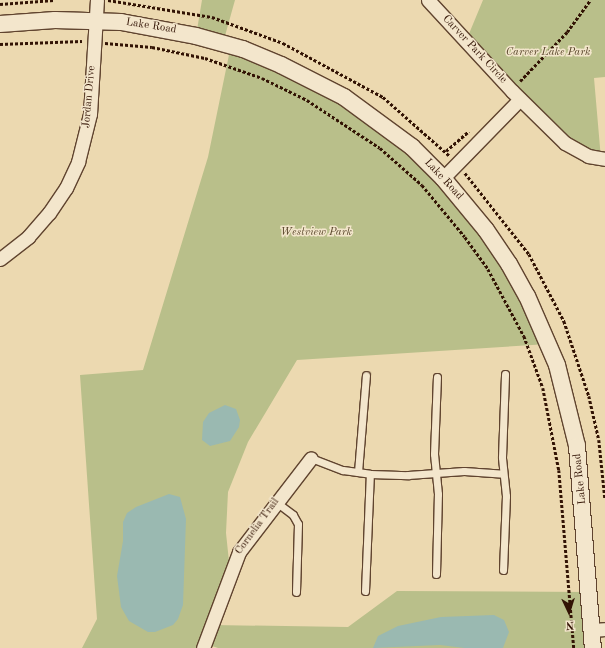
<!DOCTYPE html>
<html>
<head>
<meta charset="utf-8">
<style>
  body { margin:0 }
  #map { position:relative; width:605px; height:648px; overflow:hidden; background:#ecd9b0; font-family:"Old Standard TT",serif }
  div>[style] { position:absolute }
  .green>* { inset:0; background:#b9bf8a }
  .water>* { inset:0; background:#9ab9b1 }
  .path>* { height:2.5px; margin-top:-1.25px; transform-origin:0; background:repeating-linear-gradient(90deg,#321304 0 3px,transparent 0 5px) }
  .roads { filter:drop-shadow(1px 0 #60442f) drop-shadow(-1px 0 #60442f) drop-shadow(0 1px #60442f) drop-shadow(0 -1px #60442f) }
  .service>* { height:7px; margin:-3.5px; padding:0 3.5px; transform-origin:3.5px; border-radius:3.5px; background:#f3e6cc }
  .minor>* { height:13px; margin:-6.5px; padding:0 6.5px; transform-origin:6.5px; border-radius:6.5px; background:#f3e6cc }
  .tertiary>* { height:16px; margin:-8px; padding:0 8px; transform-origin:8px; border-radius:8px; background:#f3e6cc }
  span { translate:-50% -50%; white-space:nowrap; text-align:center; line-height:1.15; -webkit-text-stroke:3px #f3e6cc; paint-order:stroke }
  .street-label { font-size:11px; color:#321304 }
  .park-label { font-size:11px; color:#5a472c; font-style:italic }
  .north { position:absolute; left:549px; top:592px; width:40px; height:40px; -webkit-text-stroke:3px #f3e6cc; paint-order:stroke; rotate:176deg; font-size:11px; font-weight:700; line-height:16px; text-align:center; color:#321304 }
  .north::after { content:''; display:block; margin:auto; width:14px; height:18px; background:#321304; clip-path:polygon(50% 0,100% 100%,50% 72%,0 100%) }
</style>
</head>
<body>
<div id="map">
  <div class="green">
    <div style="clip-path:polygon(202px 0,235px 0,223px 43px,196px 36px)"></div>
    <div style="clip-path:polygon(483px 0,605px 0,605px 77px,594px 78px,601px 159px,588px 156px,466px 41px)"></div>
    <div style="clip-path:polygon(231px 45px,344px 97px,465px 203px,548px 344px,297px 360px,248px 442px,228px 492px,226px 533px,230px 571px,213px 625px,348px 627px,397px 591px,589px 592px,593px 648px,218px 648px,206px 644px,203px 648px,82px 648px,97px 619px,80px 375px,143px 370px,208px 157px)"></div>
  </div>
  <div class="water">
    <div style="clip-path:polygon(225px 405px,236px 409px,240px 420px,239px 427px,230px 441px,210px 446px,202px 440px,203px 422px,209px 413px)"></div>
    <div style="clip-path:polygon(169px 494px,180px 497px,186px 519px,183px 605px,178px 619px,173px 625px,155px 632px,148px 632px,129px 621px,121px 607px,117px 576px,123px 541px,123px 522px,127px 513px,136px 507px)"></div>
    <div style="clip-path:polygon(494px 615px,504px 620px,509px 632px,503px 648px,465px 648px,440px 645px,373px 648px,378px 636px,398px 626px,441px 617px)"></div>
  </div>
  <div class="path">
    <div style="left:108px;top:0;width:105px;rotate:9.3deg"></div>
    <div style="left:212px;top:17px;width:76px;rotate:20.1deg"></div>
    <div style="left:283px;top:43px;width:114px;rotate:28.4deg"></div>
    <div style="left:383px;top:97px;width:89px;rotate:41.4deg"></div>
    <div style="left:0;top:4px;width:54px;rotate:-4.2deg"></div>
    <div style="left:105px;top:43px;width:47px;rotate:4.9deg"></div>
    <div style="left:152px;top:47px;width:54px;rotate:11.7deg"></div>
    <div style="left:205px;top:58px;width:60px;rotate:19.3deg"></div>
    <div style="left:262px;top:78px;width:50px;rotate:26.1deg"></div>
    <div style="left:307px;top:100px;width:87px;rotate:33.3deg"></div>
    <div style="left:380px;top:148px;width:56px;rotate:41.4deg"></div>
    <div style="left:422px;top:185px;width:67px;rotate:50.4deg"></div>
    <div style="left:465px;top:237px;width:39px;rotate:54deg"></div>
    <div style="left:488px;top:269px;width:76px;rotate:61.8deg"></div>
    <div style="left:524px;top:336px;width:55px;rotate:69.9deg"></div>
    <div style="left:543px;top:388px;width:84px;rotate:79deg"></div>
    <div style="left:559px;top:470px;width:179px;rotate:85.2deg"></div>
    <div style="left:0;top:44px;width:82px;rotate:-2.1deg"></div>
    <div style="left:520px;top:81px;width:68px;rotate:-46.2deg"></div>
    <div style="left:567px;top:32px;width:39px;rotate:-54deg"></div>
    <div style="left:446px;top:151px;width:30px;rotate:-41deg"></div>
    <div style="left:465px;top:173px;width:103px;rotate:51.7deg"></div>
    <div style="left:529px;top:254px;width:76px;rotate:62.4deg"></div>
    <div style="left:564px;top:321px;width:79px;rotate:71.6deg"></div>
    <div style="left:589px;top:396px;width:45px;rotate:77.2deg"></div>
    <div style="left:599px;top:440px;width:58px;rotate:84.1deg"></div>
  </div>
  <div class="roads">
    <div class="service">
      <div style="left:311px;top:458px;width:34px;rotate:21deg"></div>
      <div style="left:343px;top:470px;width:27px;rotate:8deg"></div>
      <div style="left:370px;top:474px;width:38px;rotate:2deg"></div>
      <div style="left:408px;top:475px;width:56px;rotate:-4.1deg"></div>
      <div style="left:464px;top:471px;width:39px;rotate:4deg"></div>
      <div style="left:358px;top:472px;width:97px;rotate:-85.3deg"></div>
      <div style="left:276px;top:502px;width:21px;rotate:37deg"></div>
      <div style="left:293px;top:515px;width:10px;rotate:61deg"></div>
      <div style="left:298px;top:524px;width:68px;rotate:91.7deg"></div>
      <div style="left:503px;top:570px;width:74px;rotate:-87.7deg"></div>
      <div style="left:506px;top:496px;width:39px;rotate:-96deg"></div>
      <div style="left:502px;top:457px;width:83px;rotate:-87.9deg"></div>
      <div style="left:436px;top:574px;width:80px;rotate:-88.6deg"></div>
      <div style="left:438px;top:494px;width:40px;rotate:-95.7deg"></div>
      <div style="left:434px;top:454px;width:77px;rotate:-87.8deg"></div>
      <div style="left:365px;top:591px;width:117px;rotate:-87.6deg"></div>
    </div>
    <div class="minor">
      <div style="left:428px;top:0;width:124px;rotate:47.3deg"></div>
      <div style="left:512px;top:91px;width:74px;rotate:44.5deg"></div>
      <div style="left:565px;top:143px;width:26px;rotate:29deg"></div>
      <div style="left:588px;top:156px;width:17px;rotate:10deg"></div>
      <div style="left:443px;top:178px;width:110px;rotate:-45.7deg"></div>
      <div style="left:0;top:259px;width:36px;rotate:-38deg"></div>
      <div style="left:28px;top:237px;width:32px;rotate:-49deg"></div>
      <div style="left:49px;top:213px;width:30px;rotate:-56deg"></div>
      <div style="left:66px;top:188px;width:29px;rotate:-65deg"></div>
      <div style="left:78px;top:162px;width:49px;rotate:-76deg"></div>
      <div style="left:90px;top:114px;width:114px;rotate:-86.5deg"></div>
      <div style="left:592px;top:630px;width:13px;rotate:-4deg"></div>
      <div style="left:203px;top:648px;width:103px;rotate:-69.4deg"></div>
      <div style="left:239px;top:552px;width:118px;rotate:-52.5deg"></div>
    </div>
    <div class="tertiary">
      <div style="left:0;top:24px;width:55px;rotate:-4.2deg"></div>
      <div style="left:55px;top:20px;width:66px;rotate:1.7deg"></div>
      <div style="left:121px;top:22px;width:76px;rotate:10.6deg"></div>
      <div style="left:196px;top:36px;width:49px;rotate:15.5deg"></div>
      <div style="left:243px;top:49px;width:41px;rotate:22.8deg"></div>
      <div style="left:281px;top:65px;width:71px;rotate:26.9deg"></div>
      <div style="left:344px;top:97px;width:84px;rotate:36.3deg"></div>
      <div style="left:412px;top:147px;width:44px;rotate:45deg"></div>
      <div style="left:443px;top:178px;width:67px;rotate:50.4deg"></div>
      <div style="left:486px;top:230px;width:41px;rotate:55.9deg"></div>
      <div style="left:509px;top:264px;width:37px;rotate:61deg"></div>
      <div style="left:527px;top:296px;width:75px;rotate:66.5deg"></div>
      <div style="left:557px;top:365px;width:83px;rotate:76.1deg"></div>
      <div style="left:577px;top:446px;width:203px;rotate:85.5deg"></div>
    </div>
  </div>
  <div class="street-label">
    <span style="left:151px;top:27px;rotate:9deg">Lake Road</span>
    <span style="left:474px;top:50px;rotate:47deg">Carver Park Circle</span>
    <span style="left:90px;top:97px;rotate:-85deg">Jordan Drive</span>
    <span style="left:443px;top:180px;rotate:47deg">Lake Road</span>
    <span style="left:581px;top:479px;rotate:-96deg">Lake Road</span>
    <span style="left:258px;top:527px;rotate:-54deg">Cornelia Trail</span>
  </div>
  <div class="park-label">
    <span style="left:548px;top:53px">Carver Lake Park</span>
    <span style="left:316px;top:233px">Westview Park</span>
  </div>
  <div class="north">N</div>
</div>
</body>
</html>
